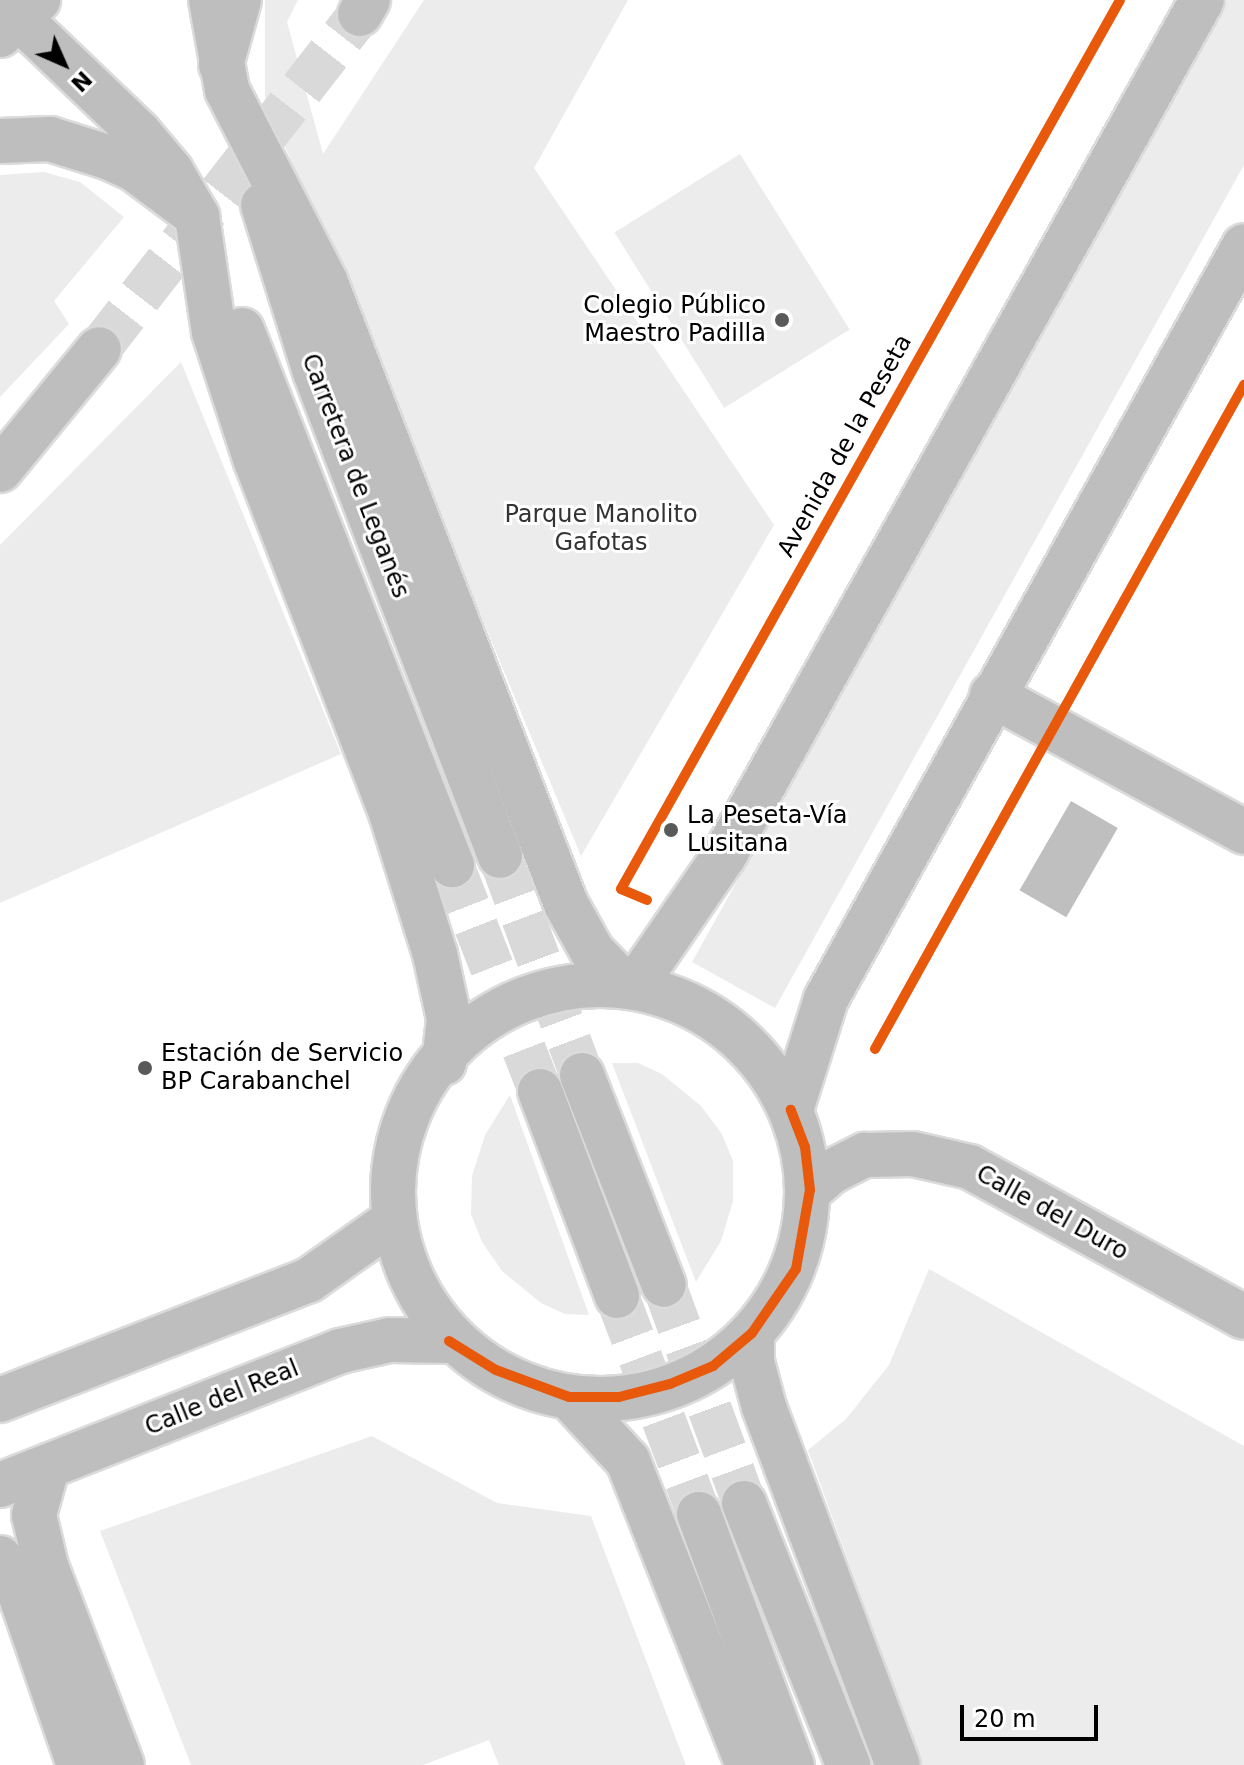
<!DOCTYPE html>
<html>
<head>
<meta charset="utf-8">
<style>
  body { margin:0 }
  #map { position:relative; width:1244px; height:1765px; overflow:hidden; background:#fff; font-family:"DejaVu Sans",sans-serif }
  div>[style] { position:absolute }
  .green>* { inset:0; background:#ececec; transform-origin:0 0 }
  .water>* { inset:0; background:#bfbfbf; transform-origin:0 0 }
  .major-tunnel>* { height:44px; margin-top:-22px; transform-origin:0; background:repeating-linear-gradient(90deg,#d9d9d9 0 44px,transparent 0 66px) }
  .highway-tunnel>* { height:44px; margin-top:-22px; transform-origin:0; background:repeating-linear-gradient(90deg,#d9d9d9 0 44px,transparent 0 66px) }
  .roads { filter:drop-shadow(2px 0 #dbdbdb) drop-shadow(-2px 0 #dbdbdb) drop-shadow(0 2px #dbdbdb) drop-shadow(0 -2px #dbdbdb) }
  .minor>* { height:44px; margin:-22px; padding:0 22px; transform-origin:22px; border-radius:22px; background:#bebebe }
  .minor>.ring { margin:-22px; padding:0; box-sizing:content-box; background:none; border:44px solid #bebebe; border-radius:50% }
  .major>* { height:44px; margin:-22px; padding:0 22px; transform-origin:22px; border-radius:22px; background:#bebebe }
  .highway>* { height:44px; margin:-22px; padding:0 22px; transform-origin:22px; border-radius:22px; background:#bebebe }
  .cycleway>* { height:10px; margin:-5px; padding:0 5px; transform-origin:5px; border-radius:5px; background:#e8590c }
  .dots>* { width:22px; height:22px; translate:-50% -50%; box-sizing:border-box; border:4px solid #fff; border-radius:50% }
  span { translate:-50% -50%; white-space:nowrap; text-align:center; line-height:1.15; -webkit-text-stroke:6px #fff; paint-order:stroke }
  .poi-label { font-size:24px; color:#000 }
  .right { translate:-100% -50%; text-align:right }
  .left { translate:0 -50%; text-align:left }
  .street-label { font-size:24px; color:#000 }
  .park-label { font-size:24px; color:#333 }
  .north { position:absolute; left:24px; top:24px; width:80px; height:80px; -webkit-text-stroke:6px #fff; paint-order:stroke; rotate:135deg; font-size:22px; font-weight:700; line-height:32px; text-align:center; color:#000 }
  .north::after { content:''; display:block; margin:auto; width:28px; height:36px; background:#000; clip-path:polygon(50% 0,100% 100%,50% 72%,0 100%) }
  .scale { position:absolute; left:960px; top:1705px; width:138px; height:36px; box-sizing:border-box; border:4px solid #000; border-top:0; padding-left:10px; font-size:24px; line-height:28px; white-space:nowrap; color:#000; -webkit-text-stroke:6px #fff; paint-order:stroke }
</style>
</head>
<body>
<div id="map">
  <div class="green">
    <div style="clip-path:polygon(265px 0,298px 0,287px 22px,323px 154px,424px 0,628px 0,534px 168px,774px 525px,581px 856px,265px 98px)"></div>
    <div style="clip-path:polygon(1227px 0,1244px 0,1244px 165px,775px 1008px,692px 962px)"></div>
    <div style="left:740px;top:154px;width:207px;height:148px;rotate:58deg"></div>
    <div style="clip-path:polygon(44px 172px,80px 182px,124px 217px,54px 301px,69px 324px,0 397px,0 175px)"></div>
    <div style="clip-path:polygon(181px 362px,341px 754px,0 903px,0 545px)"></div>
    <div style="clip-path:polygon(612px 1063px,638px 1063px,662px 1074px,701px 1106px,722px 1134px,733px 1161px,733px 1201px,721px 1241px,696px 1282px)"></div>
    <div style="clip-path:polygon(510px 1095px,589px 1315px,565px 1314px,541px 1303px,502px 1271px,482px 1242px,471px 1214px,472px 1176px,485px 1135px)"></div>
    <div style="clip-path:polygon(929px 1269px,1244px 1446px,1244px 1765px,922px 1765px,808px 1450px,846px 1419px,889px 1365px)"></div>
    <div style="clip-path:polygon(372px 1436px,497px 1503px,591px 1516px,686px 1765px,499px 1765px,489px 1740px,423px 1765px,191px 1765px,100px 1531px)"></div>
  </div>
  <div class="water">
    <div style="left:1071px;top:801px;width:54px;height:103px;rotate:30deg"></div>
  </div>
  <div class="major-tunnel">
    <div style="left:500px;top:856px;width:234px;rotate:69.5deg"></div>
    <div style="left:452px;top:865px;width:243px;rotate:68.7deg"></div>
    <div style="left:664px;top:1285px;width:232px;rotate:69.8deg"></div>
    <div style="left:617px;top:1296px;width:233px;rotate:69.4deg"></div>
  </div>
  <div class="highway-tunnel">
    <div style="left:99px;top:349px;width:425px;rotate:-52.1deg"></div>
  </div>
  <div class="roads">
    <div class="minor">
      <div style="left:992px;top:695px;width:287px;rotate:28.5deg"></div>
      <div style="left:638px;top:981px;width:152px;rotate:-55.5deg"></div>
      <div style="left:724px;top:856px;width:980px;rotate:-60.82deg"></div>
      <div class="ring" style="left:393px;top:985px;width:370px;height:370px"></div>
      <div style="left:791px;top:1110px;width:116px;rotate:-72.5deg"></div>
      <div style="left:826px;top:999px;width:861px;rotate:-60.96deg"></div>
      <div style="left:810px;top:1190px;width:28px;rotate:-41deg"></div>
      <div style="left:831px;top:1172px;width:38px;rotate:-27deg"></div>
      <div style="left:865px;top:1155px;width:48px;rotate:-1.2deg"></div>
      <div style="left:913px;top:1154px;width:58px;rotate:12.8deg"></div>
      <div style="left:970px;top:1167px;width:312px;rotate:28.7deg"></div>
      <div style="left:0;top:1400px;width:331px;rotate:-21.2deg"></div>
      <div style="left:309px;top:1280px;width:95px;rotate:-35.2deg"></div>
      <div style="left:47px;top:1468px;width:49px;rotate:105.5deg"></div>
      <div style="left:34px;top:1515px;width:52px;rotate:76.8deg"></div>
      <div style="left:46px;top:1566px;width:213px;rotate:69.1deg"></div>
      <div style="left:0;top:1485px;width:365px;rotate:-21.5deg"></div>
      <div style="left:340px;top:1351px;width:51px;rotate:-12.4deg"></div>
      <div style="left:390px;top:1340px;width:59px;rotate:1deg"></div>
      <div style="left:0;top:1558px;width:26px;rotate:54deg"></div>
      <div style="left:15px;top:1579px;width:197px;rotate:71deg"></div>
    </div>
    <div class="major">
      <div style="left:0;top:0;width:192px;rotate:43.7deg"></div>
      <div style="left:139px;top:133px;width:50px;rotate:49.9deg"></div>
      <div style="left:171px;top:171px;width:52px;rotate:60deg"></div>
      <div style="left:197px;top:216px;width:117px;rotate:81.7deg"></div>
      <div style="left:214px;top:332px;width:136px;rotate:72deg"></div>
      <div style="left:256px;top:461px;width:377px;rotate:69deg"></div>
      <div style="left:391px;top:813px;width:148px;rotate:72.7deg"></div>
      <div style="left:435px;top:954px;width:66px;rotate:77.8deg"></div>
      <div style="left:449px;top:1019px;width:44px;rotate:96.5deg"></div>
      <div style="left:211px;top:0;width:91px;rotate:79.9deg"></div>
      <div style="left:227px;top:90px;width:217px;rotate:62.8deg"></div>
      <div style="left:326px;top:283px;width:666px;rotate:68.87deg"></div>
      <div style="left:566px;top:904px;width:54px;rotate:61deg"></div>
      <div style="left:592px;top:951px;width:39px;rotate:46deg"></div>
      <div style="left:263px;top:205px;width:175px;rotate:72.7deg"></div>
      <div style="left:315px;top:372px;width:518px;rotate:69.08deg"></div>
      <div style="left:242px;top:330px;width:575px;rotate:68.57deg"></div>
      <div style="left:582px;top:1075px;width:225px;rotate:68.7deg"></div>
      <div style="left:540px;top:1091px;width:219px;rotate:69.4deg"></div>
      <div style="left:752px;top:1333px;width:29px;rotate:90deg"></div>
      <div style="left:752px;top:1362px;width:47px;rotate:75.1deg"></div>
      <div style="left:764px;top:1407px;width:382px;rotate:69.5deg"></div>
      <div style="left:569px;top:1397px;width:87px;rotate:47.3deg"></div>
      <div style="left:628px;top:1461px;width:327px;rotate:68.5deg"></div>
      <div style="left:744px;top:1503px;width:282px;rotate:68.3deg"></div>
      <div style="left:699px;top:1514px;width:268px;rotate:69.7deg"></div>
    </div>
    <div class="highway">
      <div style="left:360px;top:14px;width:16px;rotate:-60deg"></div>
      <div style="left:0;top:35px;width:52px;rotate:-42.6deg"></div>
      <div style="left:221px;top:65px;width:67px;rotate:-74.5deg"></div>
      <div style="left:0;top:141px;width:50px;rotate:-2.3deg"></div>
      <div style="left:50px;top:139px;width:60px;rotate:17.5deg"></div>
      <div style="left:107px;top:157px;width:30px;rotate:24deg"></div>
      <div style="left:134px;top:169px;width:79px;rotate:36.7deg"></div>
      <div style="left:0;top:470px;width:156px;rotate:-50.7deg"></div>
    </div>
  </div>
  <div class="cycleway">
    <div style="left:647px;top:900px;width:28px;rotate:-157deg"></div>
    <div style="left:621px;top:889px;width:1019px;rotate:-60.69deg"></div>
    <div style="left:875px;top:1049px;width:760px;rotate:-60.94deg"></div>
    <div style="left:449px;top:1341px;width:55px;rotate:31.7deg"></div>
    <div style="left:496px;top:1370px;width:78px;rotate:20.3deg"></div>
    <div style="left:569px;top:1397px;width:50px"></div>
    <div style="left:619px;top:1397px;width:53px;rotate:-14.3deg"></div>
    <div style="left:670px;top:1384px;width:47px;rotate:-22.7deg"></div>
    <div style="left:713px;top:1366px;width:51px;rotate:-40.2deg"></div>
    <div style="left:752px;top:1333px;width:78px;rotate:-55.5deg"></div>
    <div style="left:796px;top:1269px;width:80px;rotate:-80deg"></div>
    <div style="left:810px;top:1190px;width:43px;rotate:-96.6deg"></div>
    <div style="left:805px;top:1147px;width:40px;rotate:-111deg"></div>
  </div>
  <div class="dots">
    <div style="left:782px;top:320px;background:#595959"></div>
    <div style="left:671px;top:830px;background:#595959"></div>
    <div style="left:145px;top:1068px;background:#595959"></div>
  </div>
  <div class="poi-label">
    <span class="right" style="left:766px;top:320px">Colegio Público<br>Maestro Padilla</span>
    <span class="left" style="left:687px;top:830px">La Peseta-Vía<br>Lusitana</span>
    <span class="left" style="left:161px;top:1068px">Estación de Servicio<br>BP Carabanchel</span>
  </div>
  <div class="street-label">
    <span style="left:845px;top:446px;rotate:-61deg">Avenida de la Peseta</span>
    <span style="left:355px;top:476px;rotate:69deg">Carretera de Leganés</span>
    <span style="left:1052px;top:1213px;rotate:29deg">Calle del Duro</span>
    <span style="left:222px;top:1398px;rotate:-22deg">Calle del Real</span>
  </div>
  <div class="park-label">
    <span style="left:601px;top:529px">Parque Manolito<br>Gafotas</span>
  </div>
  <div class="north">N</div>
  <div class="scale">20 m</div>
</div>
</body>
</html>
